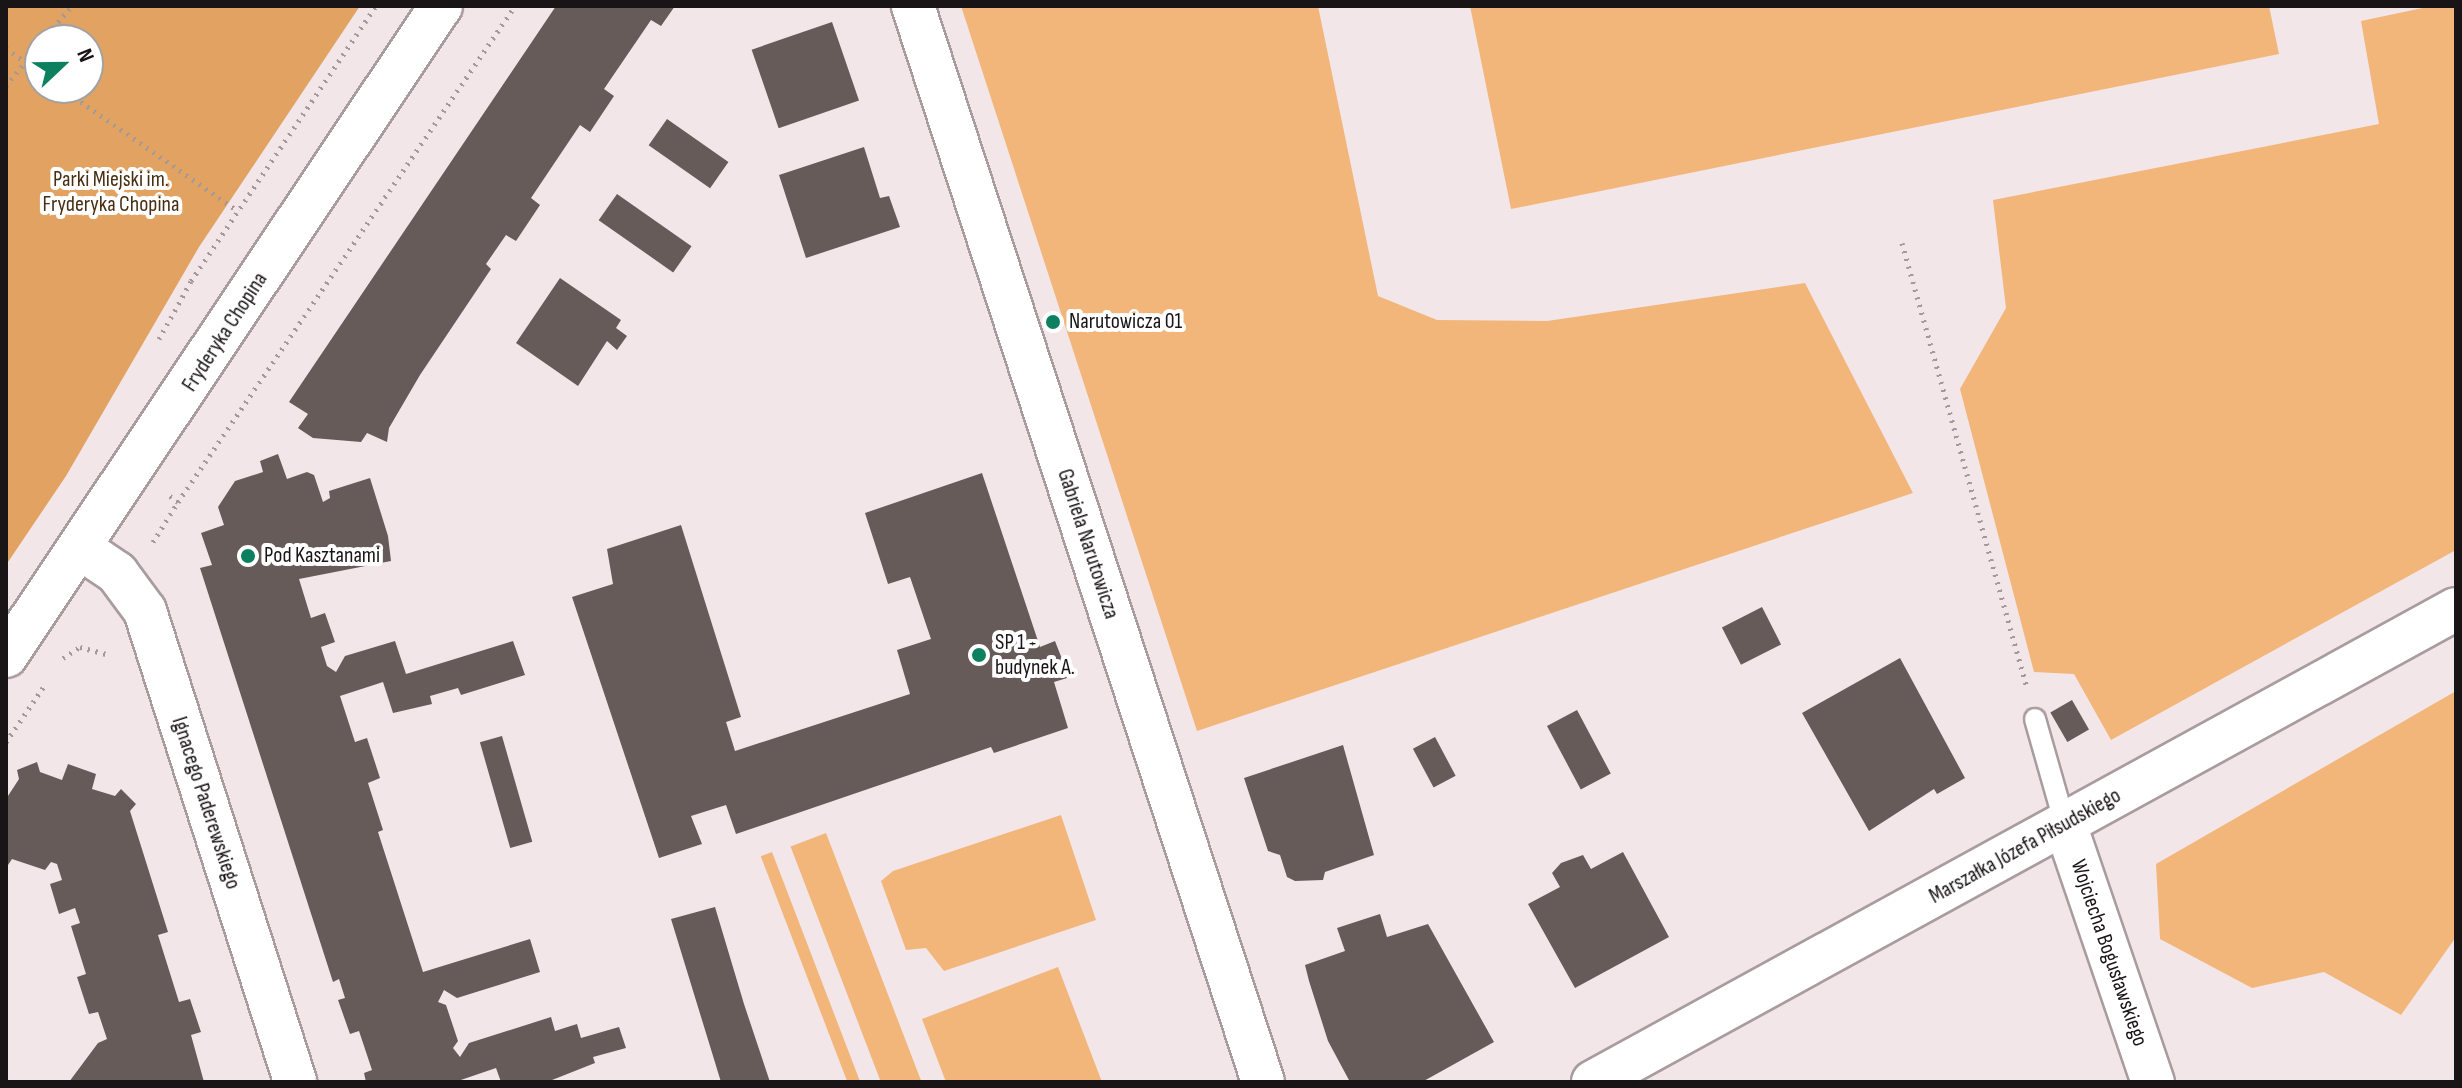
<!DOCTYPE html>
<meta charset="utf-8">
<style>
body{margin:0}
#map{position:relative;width:2462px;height:1088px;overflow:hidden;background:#f3e6e9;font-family:"Sofia Sans Condensed",sans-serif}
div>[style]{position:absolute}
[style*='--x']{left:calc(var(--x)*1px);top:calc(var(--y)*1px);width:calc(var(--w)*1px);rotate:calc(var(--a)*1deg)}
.green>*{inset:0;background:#f2b67b;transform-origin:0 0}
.forest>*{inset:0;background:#e2a261}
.building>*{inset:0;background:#665b59;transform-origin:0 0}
.path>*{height:5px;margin-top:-2.5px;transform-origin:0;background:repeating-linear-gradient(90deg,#a2999b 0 2px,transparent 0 8px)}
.roads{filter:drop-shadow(2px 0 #a89c9f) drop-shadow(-2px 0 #a89c9f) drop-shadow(0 2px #a89c9f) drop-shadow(0 -2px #a89c9f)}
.service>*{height:20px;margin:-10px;padding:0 10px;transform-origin:10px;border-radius:10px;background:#fff}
.minor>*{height:42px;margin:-21px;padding:0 21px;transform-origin:21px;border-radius:21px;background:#fff}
.dots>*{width:22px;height:22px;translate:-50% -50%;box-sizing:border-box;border:4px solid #fff;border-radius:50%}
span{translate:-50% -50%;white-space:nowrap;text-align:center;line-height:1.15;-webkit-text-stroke:8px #fff;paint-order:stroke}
.park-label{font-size:22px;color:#482e12}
.poi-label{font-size:22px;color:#191516}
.left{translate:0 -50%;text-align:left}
.street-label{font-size:22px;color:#191516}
.frame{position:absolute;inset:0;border:8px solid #191516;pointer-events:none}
.north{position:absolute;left:24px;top:24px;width:80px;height:80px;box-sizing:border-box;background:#fff;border:2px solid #a3a1a2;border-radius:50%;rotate:68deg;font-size:22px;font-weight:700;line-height:32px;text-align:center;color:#191516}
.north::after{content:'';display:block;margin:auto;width:28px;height:36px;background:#0d815f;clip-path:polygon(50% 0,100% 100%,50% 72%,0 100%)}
</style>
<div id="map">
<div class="green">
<div style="clip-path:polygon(961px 6px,1318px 6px,1378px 296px,1437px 320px,1547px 321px,1805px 283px,1913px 493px,1197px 731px)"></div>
<div style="clip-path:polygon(1470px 6px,2269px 6px,2279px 54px,1511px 209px)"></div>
<div style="clip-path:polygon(2432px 6px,2456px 6px,2456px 550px,2111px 740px,2074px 674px,2034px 672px,1960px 389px,2006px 308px,1993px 200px,2379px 124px,2361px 21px)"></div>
<div style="clip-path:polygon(2456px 691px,2456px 937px,2401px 1015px,2324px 972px,2252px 988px,2160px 939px,2156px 864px)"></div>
<div style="clip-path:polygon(1061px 815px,1096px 920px,944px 971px,926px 948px,906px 950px,881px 881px,893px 871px)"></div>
<div style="left:826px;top:833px;width:267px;height:38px;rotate:69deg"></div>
<div style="left:772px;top:852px;width:246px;height:12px;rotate:69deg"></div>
<div style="clip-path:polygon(1058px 967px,1102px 1082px,946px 1082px,922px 1019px)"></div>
</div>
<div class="forest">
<div style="clip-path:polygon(evenodd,6px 6px,360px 6px,199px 247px,66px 476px,6px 565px,6px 6px,40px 40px,88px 40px,88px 88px,40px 88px,40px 40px)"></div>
</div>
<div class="building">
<div style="clip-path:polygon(556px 6px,675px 6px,661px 26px,651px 20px,604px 89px,614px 96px,590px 132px,580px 125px,531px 198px,540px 205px,516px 241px,506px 235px,486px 264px,491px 269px,420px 375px,389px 428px,387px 442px,367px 433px,361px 442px,313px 438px,298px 428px,308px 414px,289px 402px)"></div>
<div style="left:832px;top:22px;width:83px;height:85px;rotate:71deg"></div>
<div style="left:667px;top:119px;width:75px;height:32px;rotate:35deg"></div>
<div style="clip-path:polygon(864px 147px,880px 198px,889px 196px,900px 227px,806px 258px,779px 175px)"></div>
<div style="left:617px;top:194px;width:91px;height:32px;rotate:35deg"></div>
<div style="clip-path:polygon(560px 278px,621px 320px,616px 328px,627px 336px,617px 350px,607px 341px,578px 386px,516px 343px)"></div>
<div style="clip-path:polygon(278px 454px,287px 479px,307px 472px,314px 475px,323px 502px,330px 498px,329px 491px,370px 478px,388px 536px,391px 561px,299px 579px,311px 618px,325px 613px,335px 642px,321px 647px,327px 666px,336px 672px,345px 656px,395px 641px,406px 674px,513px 641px,525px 675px,461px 695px,458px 688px,430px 696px,432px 704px,393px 713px,383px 682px,340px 696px,355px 742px,367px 738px,380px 778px,368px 783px,383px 830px,378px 832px,423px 972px,530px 939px,540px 972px,457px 998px,444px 990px,438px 1002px,446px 1005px,458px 1041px,453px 1048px,460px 1057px,469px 1043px,551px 1017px,555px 1031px,577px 1024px,581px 1038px,619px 1027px,626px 1048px,593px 1057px,595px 1063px,547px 1082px,501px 1082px,496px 1068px,455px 1082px,366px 1082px,364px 1073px,372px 1070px,359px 1031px,350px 1034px,338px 1000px,345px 998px,339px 979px,333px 982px,200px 568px,212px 565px,201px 533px,224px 525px,218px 507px,235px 481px,263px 472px,260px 461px)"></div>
<div style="clip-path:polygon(982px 473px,1040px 647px,1055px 641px,1062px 659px,1067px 678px,1054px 682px,1068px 728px,994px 753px,991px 747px,736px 834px,726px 805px,691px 816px,702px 844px,659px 858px,572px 597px,613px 584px,607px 549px,681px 525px,741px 717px,726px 722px,735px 751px,910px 694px,897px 650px,931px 639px,910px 577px,888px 584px,865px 513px)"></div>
<div style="left:1762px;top:607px;width:42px;height:45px;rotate:63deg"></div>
<div style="clip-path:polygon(1900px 658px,1965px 778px,1937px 794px,1934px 789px,1869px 831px,1802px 713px)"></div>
<div style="left:2072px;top:700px;width:34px;height:25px;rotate:60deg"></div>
<div style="left:1577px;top:710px;width:72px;height:34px;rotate:62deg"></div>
<div style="left:502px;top:736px;width:110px;height:23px;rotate:74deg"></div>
<div style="left:1435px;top:737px;width:44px;height:25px;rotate:62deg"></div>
<div style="clip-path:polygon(1343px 745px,1374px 855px,1325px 872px,1323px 880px,1295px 881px,1287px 877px,1280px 855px,1268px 851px,1244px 778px)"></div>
<div style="clip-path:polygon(37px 762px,40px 772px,62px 780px,68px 764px,96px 774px,92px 789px,115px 796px,121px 789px,136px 804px,130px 811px,168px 932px,158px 935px,179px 1002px,190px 999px,201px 1032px,191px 1035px,204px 1082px,69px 1082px,98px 1043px,107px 1039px,98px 1012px,89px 1014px,77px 977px,86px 974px,71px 926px,80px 923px,75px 908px,59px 914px,50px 884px,62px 880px,57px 864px,51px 862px,45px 870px,12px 859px,6px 868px,6px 799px,19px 779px,17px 770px)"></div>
<div style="clip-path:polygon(1623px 852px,1669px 937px,1575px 988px,1528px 904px,1560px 887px,1552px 873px,1561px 863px,1583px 855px,1591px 869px)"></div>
<div style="clip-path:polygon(715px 907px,744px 1004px,770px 1082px,721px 1082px,671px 919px)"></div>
<div style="clip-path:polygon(1380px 914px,1387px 937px,1428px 924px,1494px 1042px,1422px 1082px,1350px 1082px,1328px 1041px,1309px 981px,1305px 965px,1345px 951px,1337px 928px)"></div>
</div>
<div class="path">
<div style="--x:42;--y:40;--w:45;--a:-48.6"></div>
<div style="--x:6;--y:48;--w:42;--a:36.3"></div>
<div style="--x:6;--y:86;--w:55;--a:-51.7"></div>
<div style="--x:61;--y:88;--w:216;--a:34.8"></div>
<div style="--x:1902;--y:243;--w:463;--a:74.3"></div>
<div style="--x:159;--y:339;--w:66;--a:-61.1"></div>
<div style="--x:191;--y:281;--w:331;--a:-56.1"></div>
<div style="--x:178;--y:502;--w:600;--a:-55.81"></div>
<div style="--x:153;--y:542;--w:47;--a:-58"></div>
<div style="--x:178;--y:502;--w:14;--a:-144"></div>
<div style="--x:63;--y:658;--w:20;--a:-33"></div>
<div style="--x:80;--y:647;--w:31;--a:15"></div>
<div style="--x:6;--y:742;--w:68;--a:-55.8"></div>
</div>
<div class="roads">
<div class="service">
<div style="--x:2035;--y:719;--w:109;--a:74.1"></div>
</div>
<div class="minor">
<div style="--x:913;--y:6;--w:1131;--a:71.98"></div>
<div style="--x:80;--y:548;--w:45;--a:34"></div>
<div style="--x:117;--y:573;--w:47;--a:53.6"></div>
<div style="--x:145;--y:611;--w:494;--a:72.3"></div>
<div style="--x:6;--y:656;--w:782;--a:-56.21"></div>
<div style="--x:2065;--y:824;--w:273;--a:71.2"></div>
<div style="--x:1593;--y:1082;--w:984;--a:-28.73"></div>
</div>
</div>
<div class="dots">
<div style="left:1053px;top:322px;background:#0d815f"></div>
<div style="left:248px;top:556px;background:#0d815f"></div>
<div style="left:979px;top:655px;background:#0d815f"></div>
</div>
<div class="park-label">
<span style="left:111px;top:192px">Parki Miejski im.<br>Fryderyka Chopina</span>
</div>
<div class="poi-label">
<span class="left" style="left:1069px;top:322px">Narutowicza 01</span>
<span class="left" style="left:264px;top:556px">Pod Kasztanami</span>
<span class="left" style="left:995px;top:655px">SP 1 -<br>budynek A.</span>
</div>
<div class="street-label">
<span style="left:225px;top:332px;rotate:-57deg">Fryderyka Chopina</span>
<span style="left:1088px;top:544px;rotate:72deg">Gabriela Narutowicza</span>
<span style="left:206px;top:803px;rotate:72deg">Ignacego Paderewskiego</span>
<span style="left:2025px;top:846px;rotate:-29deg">Marszałka Józefa Piłsudskiego</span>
<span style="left:2109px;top:953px;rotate:71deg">Wojciecha Bogusławskiego</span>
</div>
<div class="frame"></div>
<div class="north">N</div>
</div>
